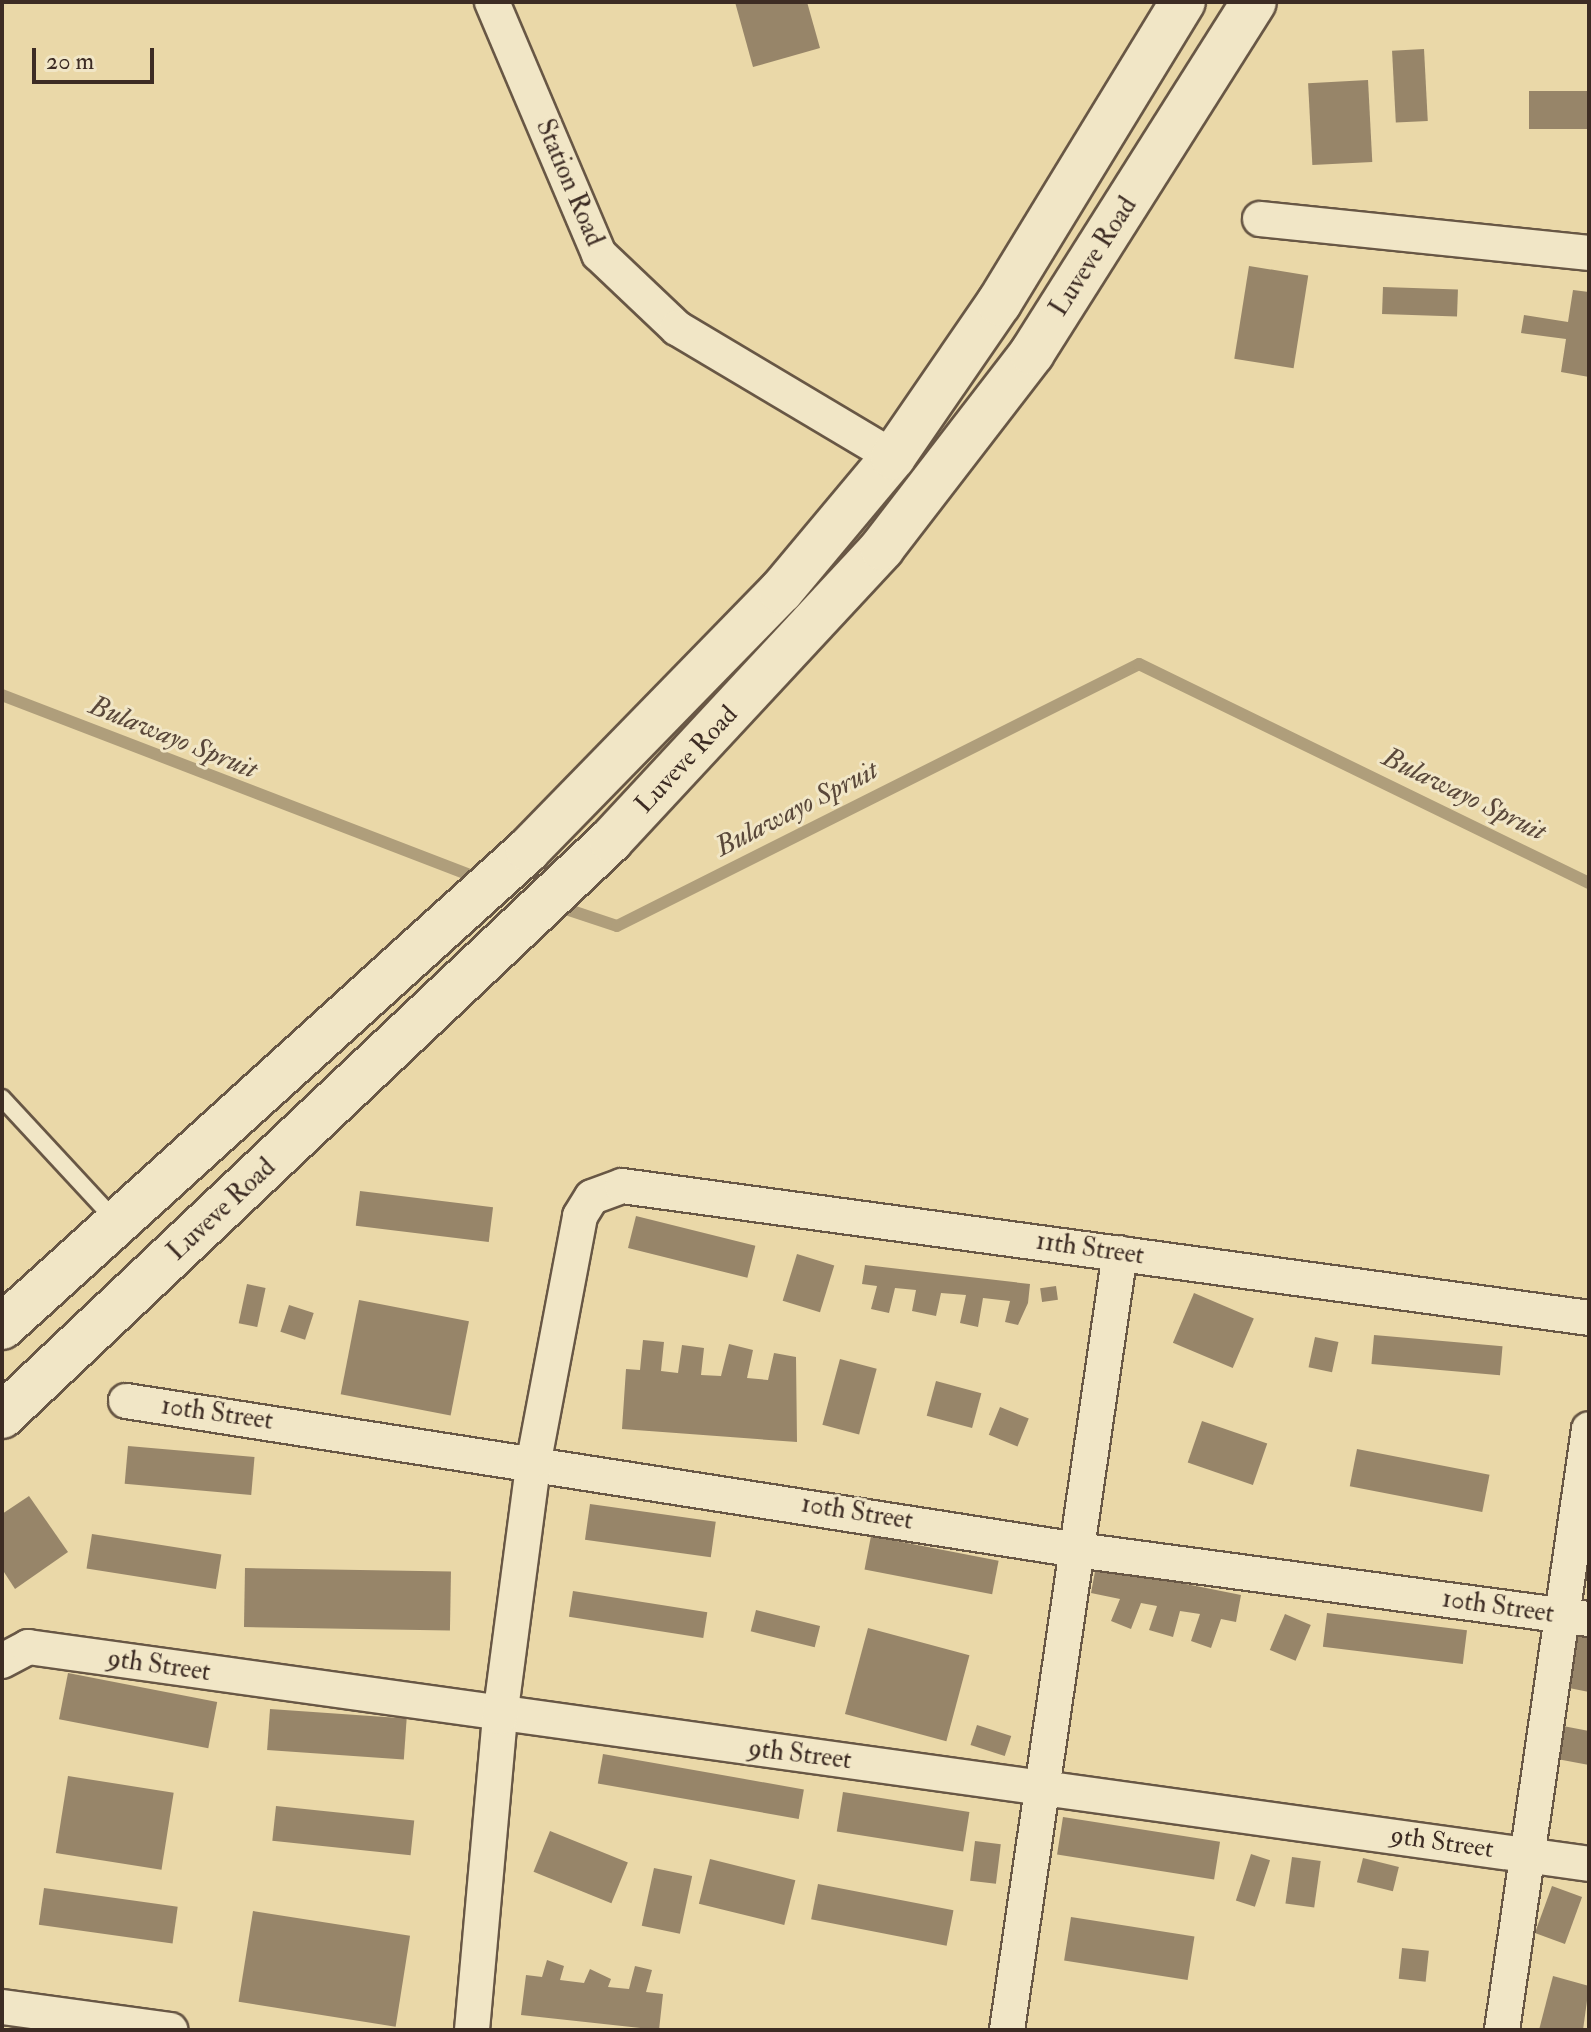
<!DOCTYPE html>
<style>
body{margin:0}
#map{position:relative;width:1591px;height:2032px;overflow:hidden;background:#ead8a8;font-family:"IM FELL Double Pica",serif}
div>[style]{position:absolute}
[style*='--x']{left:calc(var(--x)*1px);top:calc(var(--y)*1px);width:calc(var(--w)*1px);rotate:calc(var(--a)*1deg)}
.stream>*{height:12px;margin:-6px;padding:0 6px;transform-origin:6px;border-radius:6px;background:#af9e7b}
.building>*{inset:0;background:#978569;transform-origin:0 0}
.roads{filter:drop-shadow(2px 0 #685745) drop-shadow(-2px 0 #685745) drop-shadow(0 2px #685745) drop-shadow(0 -2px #685745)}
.lane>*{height:16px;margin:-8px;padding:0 8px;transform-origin:8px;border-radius:8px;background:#f1e6c6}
.street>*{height:34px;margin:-17px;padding:0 17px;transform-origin:17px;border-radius:17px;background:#f1e6c6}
.secondary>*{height:44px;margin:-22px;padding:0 22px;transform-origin:22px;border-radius:22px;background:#f1e6c6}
span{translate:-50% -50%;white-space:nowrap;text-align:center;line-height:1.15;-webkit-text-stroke:6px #f1e6c6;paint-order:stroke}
.street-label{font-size:26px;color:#3d2c24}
.water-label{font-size:28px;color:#5a483a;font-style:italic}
.frame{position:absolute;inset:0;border:4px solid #3d2c24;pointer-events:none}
.scale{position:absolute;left:32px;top:48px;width:122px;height:36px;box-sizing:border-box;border:4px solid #3d2c24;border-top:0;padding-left:10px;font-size:24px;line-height:28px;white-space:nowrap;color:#3d2c24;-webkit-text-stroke:6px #f1e6c6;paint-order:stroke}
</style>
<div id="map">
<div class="stream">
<div style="--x:2;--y:695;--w:512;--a:21.05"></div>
<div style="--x:554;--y:905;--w:66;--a:18.4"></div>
<div style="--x:617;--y:926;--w:584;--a:-26.65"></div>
<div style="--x:1139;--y:664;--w:500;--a:25.95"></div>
</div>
<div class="building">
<div style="clip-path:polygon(735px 2px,807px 2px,820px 48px,753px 67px)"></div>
<div style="left:1424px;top:49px;width:72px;height:32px;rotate:87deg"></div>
<div style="left:1368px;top:80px;width:82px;height:60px;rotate:87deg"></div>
<div style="left:1589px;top:91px;width:38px;height:60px;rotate:90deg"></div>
<div style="left:1249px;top:266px;width:60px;height:94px;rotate:9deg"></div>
<div style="left:1383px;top:287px;width:75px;height:27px;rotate:2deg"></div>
<div style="clip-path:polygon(1573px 290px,1589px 292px,1589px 377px,1561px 372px,1566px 339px,1521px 333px,1524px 315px,1568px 322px)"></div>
<div style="left:360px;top:1191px;width:134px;height:35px;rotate:7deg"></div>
<div style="left:636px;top:1216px;width:123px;height:33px;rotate:14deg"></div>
<div style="left:797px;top:1254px;width:39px;height:49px;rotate:17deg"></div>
<div style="clip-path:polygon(865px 1265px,1030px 1284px,1028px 1303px,1018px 1325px,1005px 1322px,1010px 1301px,983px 1298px,978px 1327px,960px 1323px,966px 1295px,941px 1293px,936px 1316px,912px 1311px,916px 1290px,895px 1288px,889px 1313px,871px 1309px,877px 1286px,862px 1284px)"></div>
<div style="left:247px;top:1284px;width:19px;height:40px;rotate:12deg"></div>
<div style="left:1056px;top:1286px;width:14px;height:16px;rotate:82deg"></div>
<div style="left:1194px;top:1293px;width:65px;height:54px;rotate:23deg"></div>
<div style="left:359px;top:1300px;width:112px;height:96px;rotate:11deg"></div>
<div style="left:289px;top:1305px;width:26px;height:28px;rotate:18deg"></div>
<div style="left:1374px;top:1335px;width:129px;height:29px;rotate:5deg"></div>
<div style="left:1315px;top:1337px;width:24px;height:31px;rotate:12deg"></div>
<div style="clip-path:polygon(643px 1340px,664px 1342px,661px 1371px,678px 1373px,682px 1345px,704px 1348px,701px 1375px,721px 1376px,729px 1344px,753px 1350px,747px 1378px,768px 1380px,774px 1353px,796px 1357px,797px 1442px,622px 1429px,626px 1369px,640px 1370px)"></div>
<div style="left:840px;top:1359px;width:38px;height:68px;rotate:15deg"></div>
<div style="left:936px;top:1381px;width:47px;height:36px;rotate:15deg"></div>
<div style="left:1000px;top:1407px;width:31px;height:30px;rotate:22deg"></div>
<div style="left:1202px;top:1421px;width:69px;height:44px;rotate:19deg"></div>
<div style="left:128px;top:1446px;width:127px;height:38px;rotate:5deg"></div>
<div style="left:1357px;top:1449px;width:135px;height:38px;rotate:11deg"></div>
<div style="clip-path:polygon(29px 1496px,68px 1552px,15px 1589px,2px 1569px,2px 1514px)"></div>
<div style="left:590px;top:1504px;width:127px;height:36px;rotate:8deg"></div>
<div style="left:92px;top:1534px;width:131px;height:35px;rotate:9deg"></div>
<div style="left:871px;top:1536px;width:130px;height:34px;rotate:11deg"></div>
<div style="clip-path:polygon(1096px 1566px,1241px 1595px,1236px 1622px,1221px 1619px,1211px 1648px,1191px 1641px,1200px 1614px,1180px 1611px,1173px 1637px,1149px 1630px,1157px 1606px,1141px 1603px,1131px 1629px,1111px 1621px,1120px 1599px,1091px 1593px)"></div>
<div style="left:245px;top:1568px;width:206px;height:59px;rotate:1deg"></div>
<div style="left:573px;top:1591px;width:136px;height:26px;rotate:9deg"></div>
<div style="left:756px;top:1610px;width:66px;height:22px;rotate:14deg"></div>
<div style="left:1327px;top:1613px;width:141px;height:34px;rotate:7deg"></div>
<div style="left:1285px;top:1614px;width:28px;height:39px;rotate:23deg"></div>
<div style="left:868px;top:1628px;width:105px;height:89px;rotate:15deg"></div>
<div style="clip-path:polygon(1574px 1635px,1589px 1638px,1589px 1692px,1564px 1687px)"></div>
<div style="left:68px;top:1673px;width:152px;height:47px;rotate:11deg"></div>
<div style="left:270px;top:1709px;width:137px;height:41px;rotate:4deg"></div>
<div style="left:977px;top:1725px;width:36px;height:21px;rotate:18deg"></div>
<div style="clip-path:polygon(1563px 1726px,1589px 1731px,1589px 1765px,1557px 1759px)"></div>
<div style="left:603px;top:1754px;width:204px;height:30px;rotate:10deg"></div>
<div style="left:68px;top:1776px;width:107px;height:78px;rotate:9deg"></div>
<div style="left:843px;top:1792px;width:128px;height:40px;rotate:9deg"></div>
<div style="left:276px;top:1806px;width:139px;height:35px;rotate:6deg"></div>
<div style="left:1063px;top:1817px;width:159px;height:38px;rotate:9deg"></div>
<div style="left:550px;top:1831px;width:84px;height:44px;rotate:22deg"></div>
<div style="left:975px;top:1841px;width:26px;height:40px;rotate:7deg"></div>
<div style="left:1251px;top:1854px;width:20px;height:49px;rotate:18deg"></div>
<div style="left:1292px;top:1857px;width:29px;height:47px;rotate:8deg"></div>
<div style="left:1363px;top:1858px;width:37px;height:25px;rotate:14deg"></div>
<div style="left:710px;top:1859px;width:88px;height:46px;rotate:14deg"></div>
<div style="left:654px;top:1868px;width:39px;height:59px;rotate:12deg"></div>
<div style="left:818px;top:1884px;width:138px;height:36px;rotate:11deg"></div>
<div style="left:1552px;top:1886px;width:32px;height:50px;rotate:20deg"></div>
<div style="left:44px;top:1888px;width:135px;height:37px;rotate:8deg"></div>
<div style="left:253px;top:1911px;width:159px;height:92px;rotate:9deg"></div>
<div style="left:1071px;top:1917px;width:125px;height:44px;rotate:9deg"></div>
<div style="left:1402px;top:1948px;width:27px;height:31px;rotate:6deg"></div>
<div style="clip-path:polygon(547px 1960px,564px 1966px,560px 1980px,584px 1983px,590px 1969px,611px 1979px,608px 1987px,629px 1989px,635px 1966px,652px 1970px,646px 1992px,663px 1994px,659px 2030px,521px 2015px,526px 1975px,542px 1977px)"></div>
<div style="clip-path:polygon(1553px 1976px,1589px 1986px,1583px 2030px,1539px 2030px)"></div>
</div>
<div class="roads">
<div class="lane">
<div style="--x:2;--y:1098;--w:166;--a:47.2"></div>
</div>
<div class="street">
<div style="--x:492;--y:2;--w:274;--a:67"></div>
<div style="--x:599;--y:254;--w:108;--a:43.5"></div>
<div style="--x:677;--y:328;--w:252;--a:30.8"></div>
<div style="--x:1260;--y:219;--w:331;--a:5.9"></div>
<div style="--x:126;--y:1401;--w:963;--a:8.9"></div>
<div style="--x:1077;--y:1550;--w:517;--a:7.68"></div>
<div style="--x:2;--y:1661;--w:30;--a:-28"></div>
<div style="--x:28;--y:1647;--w:1576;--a:7.91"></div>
<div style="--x:2;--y:2007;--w:170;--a:7.8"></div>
<div style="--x:472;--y:2030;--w:314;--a:-84.9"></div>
<div style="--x:500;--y:1717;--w:259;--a:-82.5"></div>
<div style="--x:534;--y:1460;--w:248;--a:-79.3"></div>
<div style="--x:580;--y:1216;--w:22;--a:-58"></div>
<div style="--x:592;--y:1197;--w:32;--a:-20"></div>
<div style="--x:622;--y:1186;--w:976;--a:7.77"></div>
<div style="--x:1007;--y:2030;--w:785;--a:-81.73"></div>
<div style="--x:1502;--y:2030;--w:607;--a:-81.76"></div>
</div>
<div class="secondary">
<div style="--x:2;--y:1327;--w:710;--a:-42.2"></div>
<div style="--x:528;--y:850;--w:362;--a:-45.7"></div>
<div style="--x:781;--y:591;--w:175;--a:-50.1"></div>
<div style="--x:893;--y:457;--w:187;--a:-55.5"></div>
<div style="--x:999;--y:303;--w:353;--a:-58.6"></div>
<div style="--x:2;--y:1416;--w:838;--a:-43.4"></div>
<div style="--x:611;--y:840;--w:398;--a:-47.1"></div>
<div style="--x:882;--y:548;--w:246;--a:-52.4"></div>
<div style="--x:1032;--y:353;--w:415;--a:-57.7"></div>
</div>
</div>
<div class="street-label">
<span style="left:569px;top:183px;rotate:67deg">Station Road</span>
<span style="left:1094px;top:257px;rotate:-57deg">Luveve Road</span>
<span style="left:687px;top:760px;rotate:-47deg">Luveve Road</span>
<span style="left:222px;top:1210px;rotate:-43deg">Luveve Road</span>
<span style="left:1090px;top:1249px;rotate:8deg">11th Street</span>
<span style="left:217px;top:1414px;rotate:8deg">10th Street</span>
<span style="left:857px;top:1513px;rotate:9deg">10th Street</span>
<span style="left:1498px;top:1607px;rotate:8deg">10th Street</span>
<span style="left:159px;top:1666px;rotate:8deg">9th Street</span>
<span style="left:800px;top:1755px;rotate:7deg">9th Street</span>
<span style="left:1442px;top:1843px;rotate:8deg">9th Street</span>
</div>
<div class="water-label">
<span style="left:173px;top:738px;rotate:22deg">Bulawayo Spruit</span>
<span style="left:1464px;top:795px;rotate:26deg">Bulawayo Spruit</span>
<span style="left:797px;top:809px;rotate:-27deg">Bulawayo Spruit</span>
</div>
<div class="frame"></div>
<div class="scale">20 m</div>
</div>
